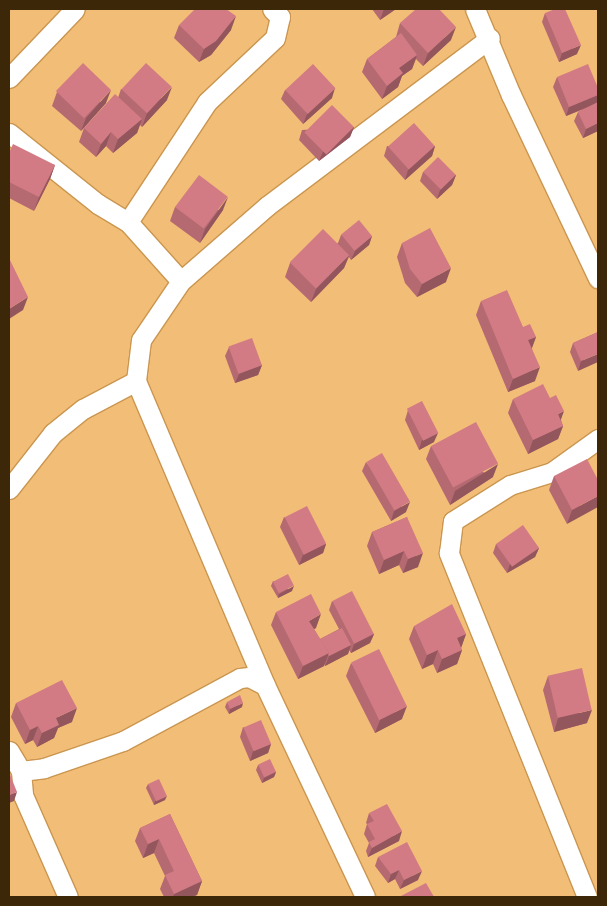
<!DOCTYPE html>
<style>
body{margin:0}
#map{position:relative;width:607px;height:906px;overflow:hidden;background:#f2bd76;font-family:"Titillium Web",sans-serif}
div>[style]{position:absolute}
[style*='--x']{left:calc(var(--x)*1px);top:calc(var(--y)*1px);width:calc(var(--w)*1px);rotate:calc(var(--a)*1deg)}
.roads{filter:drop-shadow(1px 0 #ca9650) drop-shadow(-1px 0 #ca9650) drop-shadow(0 1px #ca9650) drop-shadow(0 -1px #ca9650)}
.minor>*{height:19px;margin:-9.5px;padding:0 9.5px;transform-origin:9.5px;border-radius:9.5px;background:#fff}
.wall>*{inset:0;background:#b56a72}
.shaded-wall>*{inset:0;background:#93565d}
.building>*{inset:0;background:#d27b85;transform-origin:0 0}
span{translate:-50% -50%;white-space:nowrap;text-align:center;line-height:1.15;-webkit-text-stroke:4px #ffe4c2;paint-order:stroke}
.frame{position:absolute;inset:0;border:10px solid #3c2708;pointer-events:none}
</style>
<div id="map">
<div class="roads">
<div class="minor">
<div style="--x:475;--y:9;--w:93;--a:67.3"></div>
<div style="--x:511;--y:95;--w:203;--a:64.6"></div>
<div style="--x:9;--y:78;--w:95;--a:-46.3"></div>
<div style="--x:9;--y:133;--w:114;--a:38.6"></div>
<div style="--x:98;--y:204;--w:35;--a:31"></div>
<div style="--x:128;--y:222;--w:79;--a:48.1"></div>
<div style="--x:181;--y:281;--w:71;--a:124.1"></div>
<div style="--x:141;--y:340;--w:41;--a:97"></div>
<div style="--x:136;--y:381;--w:330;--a:67"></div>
<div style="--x:265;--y:685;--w:234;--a:64.7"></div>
<div style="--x:128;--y:222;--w:144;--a:-56.6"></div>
<div style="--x:207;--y:102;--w:93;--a:-43.3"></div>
<div style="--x:275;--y:38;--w:22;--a:-77"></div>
<div style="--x:280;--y:17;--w:11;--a:-135"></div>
<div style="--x:181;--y:281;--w:114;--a:-41.1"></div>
<div style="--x:267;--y:206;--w:279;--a:-37"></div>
<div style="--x:9;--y:489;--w:71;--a:-51.8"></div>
<div style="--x:53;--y:433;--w:38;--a:-39"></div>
<div style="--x:83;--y:409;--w:60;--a:-27.8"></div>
<div style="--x:9;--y:751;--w:23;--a:59"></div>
<div style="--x:21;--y:771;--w:23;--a:-7"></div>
<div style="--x:44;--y:768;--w:83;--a:-18.9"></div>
<div style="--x:123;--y:741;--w:133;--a:-28.3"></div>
<div style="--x:240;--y:678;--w:9;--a:-6"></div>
<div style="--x:249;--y:677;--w:18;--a:27"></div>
<div style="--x:21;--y:771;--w:24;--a:85"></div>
<div style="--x:23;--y:795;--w:111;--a:66.2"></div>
<div style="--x:587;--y:897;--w:371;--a:-111.9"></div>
<div style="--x:449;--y:553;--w:32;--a:-83"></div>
<div style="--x:453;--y:521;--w:67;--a:-32.3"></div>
<div style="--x:510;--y:485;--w:44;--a:-17.2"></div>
<div style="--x:552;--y:472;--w:57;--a:-35.7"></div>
</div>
</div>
<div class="wall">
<div style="clip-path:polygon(372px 9px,396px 9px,380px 20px)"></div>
<div style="clip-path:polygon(545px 13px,577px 54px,559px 62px,542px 22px)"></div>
<div style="clip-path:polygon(400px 23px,451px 40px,423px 66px,416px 59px,412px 69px,402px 76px,398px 87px,382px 99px,362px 72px,367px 59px,396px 37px)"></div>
<div style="clip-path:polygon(179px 25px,231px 30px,211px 55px,199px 62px,174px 38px)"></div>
<div style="clip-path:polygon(557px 77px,598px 88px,598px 131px,583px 138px,574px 121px,578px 112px,584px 109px,566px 116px,553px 87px)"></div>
<div style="clip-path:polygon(121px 89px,167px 100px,142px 127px,140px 125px,137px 133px,113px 153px,106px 146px,96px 157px,79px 142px,84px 128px,118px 98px)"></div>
<div style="clip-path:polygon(285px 90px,332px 98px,303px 124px,281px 99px)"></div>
<div style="clip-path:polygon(57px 92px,106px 103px,81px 131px,52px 106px)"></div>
<div style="clip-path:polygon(354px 127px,350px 137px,319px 161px,299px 140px,302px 130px)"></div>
<div style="clip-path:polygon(387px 146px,435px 146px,432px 156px,405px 180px,384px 156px)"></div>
<div style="clip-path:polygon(9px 153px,55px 165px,50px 179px,34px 211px,9px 198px)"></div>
<div style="clip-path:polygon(423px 172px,456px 175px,452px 185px,437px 199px,420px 181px)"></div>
<div style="clip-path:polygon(175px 207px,223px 210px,200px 243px,170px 221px)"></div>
<div style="clip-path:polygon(341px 235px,372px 236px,369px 245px,351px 260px,349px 257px,344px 268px,311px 302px,285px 277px,290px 263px,338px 243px)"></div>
<div style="clip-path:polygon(402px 243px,446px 282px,417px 297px,405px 283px,397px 257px)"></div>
<div style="clip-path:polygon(481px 301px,523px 327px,536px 337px,532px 348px,535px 381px,508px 392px,476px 315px)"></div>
<div style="clip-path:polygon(598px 332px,578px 371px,570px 352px,573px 343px)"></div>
<div style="clip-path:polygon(229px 347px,262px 365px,258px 375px,235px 383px,225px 356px)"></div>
<div style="clip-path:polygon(513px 399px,561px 420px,563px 426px,558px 439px,528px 454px,508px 413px)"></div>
<div style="clip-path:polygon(408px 410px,434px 442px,419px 450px,405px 420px)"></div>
<div style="clip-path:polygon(431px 446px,493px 477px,450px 505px,426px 459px)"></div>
<div style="clip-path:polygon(366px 462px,406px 512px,391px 521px,362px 471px)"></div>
<div style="clip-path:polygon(554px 476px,598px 480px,567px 524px,549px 490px)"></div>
<div style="clip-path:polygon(284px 517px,326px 544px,323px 553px,299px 565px,280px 527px)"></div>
<div style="clip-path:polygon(407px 517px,418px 567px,403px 573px,399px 565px,379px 574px,367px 546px,372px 532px)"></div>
<div style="clip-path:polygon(496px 544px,539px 548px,535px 557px,507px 573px,493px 553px)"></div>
<div style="clip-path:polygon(273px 581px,292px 591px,278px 598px,271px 586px)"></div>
<div style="clip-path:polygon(332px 601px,374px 634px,370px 643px,351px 653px,349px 650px,348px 654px,325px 666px,324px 664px,324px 666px,298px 679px,271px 625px,276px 612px,316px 628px,314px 629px,320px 639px,339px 629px,329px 610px)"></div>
<div style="clip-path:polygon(414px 626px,466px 634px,461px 648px,462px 650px,457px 664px,437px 673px,433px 664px,422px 669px,409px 639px)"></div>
<div style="clip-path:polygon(351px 663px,402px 719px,375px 733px,346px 676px)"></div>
<div style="clip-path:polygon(548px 676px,587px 723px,554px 732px,543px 690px)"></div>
<div style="clip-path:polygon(227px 702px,242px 707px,229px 714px,225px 707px)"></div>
<div style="clip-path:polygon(16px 703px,72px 722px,58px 728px,54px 738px,37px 747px,33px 740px,25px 744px,11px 717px)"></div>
<div style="clip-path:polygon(243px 727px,271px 744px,268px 753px,250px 761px,240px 737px)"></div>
<div style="clip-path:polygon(258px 765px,276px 772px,274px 777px,262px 783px,256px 770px)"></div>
<div style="clip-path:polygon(148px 784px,165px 800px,154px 805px,146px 788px)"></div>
<div style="clip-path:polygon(369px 813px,399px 841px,368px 857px,366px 851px,369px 843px,364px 834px,367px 824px,366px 823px)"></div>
<div style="clip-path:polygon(170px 814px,202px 881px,197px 895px,191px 897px,164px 897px,160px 889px,165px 876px,154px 853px,143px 858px,135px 841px,140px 828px)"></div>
<div style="clip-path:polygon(378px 857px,418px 880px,400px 889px,395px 879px,388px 883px,375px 866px)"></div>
</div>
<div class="shaded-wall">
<div style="clip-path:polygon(384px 9px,396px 9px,380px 20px)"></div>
<div style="clip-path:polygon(236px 16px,231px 30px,211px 55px,199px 62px,204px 49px)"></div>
<div style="clip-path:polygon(456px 27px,451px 40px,423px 66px,428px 53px)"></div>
<div style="clip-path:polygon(581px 45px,577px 54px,559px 62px,562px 53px)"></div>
<div style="clip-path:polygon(417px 55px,412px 69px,402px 76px,398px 87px,382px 99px,387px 86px,399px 68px)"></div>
<div style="clip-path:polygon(172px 87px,167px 100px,142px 127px,147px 113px)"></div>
<div style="clip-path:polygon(335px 88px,332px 98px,303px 124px,307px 114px)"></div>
<div style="clip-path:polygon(111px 90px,106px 103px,81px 131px,86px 118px)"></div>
<div style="clip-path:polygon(598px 95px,598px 101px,597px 103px,566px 116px,569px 107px)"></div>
<div style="clip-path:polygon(142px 119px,137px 133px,113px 153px,118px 139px)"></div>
<div style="clip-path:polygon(598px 123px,598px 131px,583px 138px,586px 129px)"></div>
<div style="clip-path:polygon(354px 127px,350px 137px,319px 161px,323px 152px)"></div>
<div style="clip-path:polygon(111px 132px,106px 146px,96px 157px,101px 144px)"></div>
<div style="clip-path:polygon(435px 146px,432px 156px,405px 180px,408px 170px)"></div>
<div style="clip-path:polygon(55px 165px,50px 179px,34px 211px,39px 197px)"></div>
<div style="clip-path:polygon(456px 175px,452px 185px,437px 199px,440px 190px)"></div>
<div style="clip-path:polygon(228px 197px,223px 210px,200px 243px,205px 229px)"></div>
<div style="clip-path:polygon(372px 236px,369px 245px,351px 260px,355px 251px)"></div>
<div style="clip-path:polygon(349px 255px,344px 268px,311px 302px,316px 289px)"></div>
<div style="clip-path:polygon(451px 268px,446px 282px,417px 297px,422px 284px)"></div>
<div style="clip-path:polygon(28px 297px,23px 310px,9px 319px,9px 309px)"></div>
<div style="clip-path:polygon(536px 337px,531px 350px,528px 340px)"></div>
<div style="clip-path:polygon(598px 354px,598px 362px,578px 371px,581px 361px)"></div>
<div style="clip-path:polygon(262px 365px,258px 375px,235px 383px,239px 374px)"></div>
<div style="clip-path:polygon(540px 367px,535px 381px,508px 392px,513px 379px)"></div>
<div style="clip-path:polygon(564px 411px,559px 425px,558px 414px)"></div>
<div style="clip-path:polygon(563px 426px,558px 439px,528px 454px,533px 440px)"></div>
<div style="clip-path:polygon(438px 433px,434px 442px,419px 450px,422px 440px)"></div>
<div style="clip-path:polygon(498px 464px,493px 477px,450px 505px,455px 491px)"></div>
<div style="clip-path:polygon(598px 496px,598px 507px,567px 524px,572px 510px)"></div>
<div style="clip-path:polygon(410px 502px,406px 512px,391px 521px,394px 511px)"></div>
<div style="clip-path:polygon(326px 544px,323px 553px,299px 565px,303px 555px)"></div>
<div style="clip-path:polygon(539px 548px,535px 557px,507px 573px,510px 564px)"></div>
<div style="clip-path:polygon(404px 551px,399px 565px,379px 574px,384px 560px)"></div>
<div style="clip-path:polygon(423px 553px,418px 567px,403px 573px,408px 559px)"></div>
<div style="clip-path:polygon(294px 586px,292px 591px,278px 598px,279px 594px)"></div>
<div style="clip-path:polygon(321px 614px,316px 628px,304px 634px,309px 621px)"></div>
<div style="clip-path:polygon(374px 634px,370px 643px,351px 653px,354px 644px)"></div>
<div style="clip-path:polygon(466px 634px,461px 648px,457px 638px)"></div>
<div style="clip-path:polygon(351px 645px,348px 654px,325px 666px,329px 656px)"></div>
<div style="clip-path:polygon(438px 650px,433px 664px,422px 669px,427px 655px)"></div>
<div style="clip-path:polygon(462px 650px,457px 664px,437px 673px,442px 659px)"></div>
<div style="clip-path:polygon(329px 653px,324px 666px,298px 679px,303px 666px)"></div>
<div style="clip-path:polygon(243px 703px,242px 707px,229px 714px,230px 709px)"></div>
<div style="clip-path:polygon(407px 706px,402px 719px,375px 733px,380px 720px)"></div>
<div style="clip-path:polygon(77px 708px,72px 722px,58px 728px,54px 738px,37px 747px,42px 733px,56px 718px)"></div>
<div style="clip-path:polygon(592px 710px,587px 723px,554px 732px,558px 718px)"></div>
<div style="clip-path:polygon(38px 726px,33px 740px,25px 744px,30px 730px)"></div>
<div style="clip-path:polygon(271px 744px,268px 753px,250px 761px,253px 751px)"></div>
<div style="clip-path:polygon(276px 772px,274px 777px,262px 783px,264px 778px)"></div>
<div style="clip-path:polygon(17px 792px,14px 801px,9px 803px,9px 795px)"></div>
<div style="clip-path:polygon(167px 796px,165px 800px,154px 805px,155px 801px)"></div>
<div style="clip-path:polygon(402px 831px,399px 841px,368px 857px,372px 848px)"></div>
<div style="clip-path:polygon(159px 839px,154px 853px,143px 858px,148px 844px)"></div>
<div style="clip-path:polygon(399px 870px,395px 879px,388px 883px,391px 874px)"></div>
<div style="clip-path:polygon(422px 871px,418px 880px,400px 889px,404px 880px)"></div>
<div style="clip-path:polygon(202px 881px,197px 895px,191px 897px,173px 897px,174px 894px)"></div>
</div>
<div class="building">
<div style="clip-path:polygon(195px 9px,226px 9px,236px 16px,216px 41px,204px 49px,179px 25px)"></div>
<div style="clip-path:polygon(416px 9px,439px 9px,456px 27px,428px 53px,400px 23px)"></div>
<div style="clip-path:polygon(555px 9px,565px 9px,581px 45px,562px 53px,545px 13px)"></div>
<div style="clip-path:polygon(401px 33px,417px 55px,399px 68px,403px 73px,387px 86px,367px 59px)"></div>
<div style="left:83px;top:63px;width:39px;height:39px;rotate:44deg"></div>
<div style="left:146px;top:63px;width:35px;height:36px;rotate:43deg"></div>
<div style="left:313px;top:64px;width:33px;height:38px;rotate:47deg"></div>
<div style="clip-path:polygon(588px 64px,598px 88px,598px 95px,569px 107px,557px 77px)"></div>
<div style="clip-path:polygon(115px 94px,142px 119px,118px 139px,111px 132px,101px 144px,84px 128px)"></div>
<div style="clip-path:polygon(598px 102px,598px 123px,586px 129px,578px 112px)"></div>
<div style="left:332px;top:105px;width:31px;height:39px;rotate:45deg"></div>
<div style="left:414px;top:123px;width:31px;height:35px;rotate:48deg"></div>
<div style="clip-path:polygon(13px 144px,55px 165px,39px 197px,9px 182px,9px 153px)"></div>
<div style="left:438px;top:157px;width:25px;height:21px;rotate:45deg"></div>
<div style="left:199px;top:175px;width:36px;height:40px;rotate:37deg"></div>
<div style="left:359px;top:220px;width:21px;height:23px;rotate:51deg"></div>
<div style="clip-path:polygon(430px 228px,451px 268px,422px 284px,410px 269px,402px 243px)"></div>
<div style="left:323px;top:229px;width:37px;height:47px;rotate:45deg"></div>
<div style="clip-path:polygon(9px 258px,28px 297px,9px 309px)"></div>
<div style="clip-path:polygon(507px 290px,523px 327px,530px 324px,536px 337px,528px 340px,540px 367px,513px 379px,481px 301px)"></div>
<div style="clip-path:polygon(598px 332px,598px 354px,581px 361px,573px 343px)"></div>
<div style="left:252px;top:338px;width:29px;height:25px;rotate:70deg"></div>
<div style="clip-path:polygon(543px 384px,550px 398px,556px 395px,564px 411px,558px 414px,563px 426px,533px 440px,513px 399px)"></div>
<div style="left:422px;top:401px;width:36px;height:17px;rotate:63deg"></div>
<div style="left:476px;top:422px;width:47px;height:51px;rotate:62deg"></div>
<div style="left:382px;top:453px;width:56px;height:18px;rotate:60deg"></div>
<div style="clip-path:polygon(587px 459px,598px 480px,598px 496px,572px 510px,554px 476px)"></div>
<div style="left:307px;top:506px;width:42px;height:25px;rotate:63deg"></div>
<div style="clip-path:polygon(407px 517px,423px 553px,408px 559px,404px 551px,384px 560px,372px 532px)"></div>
<div style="left:523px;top:525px;width:28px;height:33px;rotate:55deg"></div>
<div style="left:288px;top:574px;width:13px;height:17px;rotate:63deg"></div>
<div style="left:352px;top:591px;width:48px;height:22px;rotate:63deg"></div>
<div style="clip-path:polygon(311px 594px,321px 614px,309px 621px,329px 653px,303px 666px,276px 612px)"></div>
<div style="clip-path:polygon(452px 604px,466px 634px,457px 638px,462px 650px,442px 659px,438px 650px,427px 655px,414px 626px)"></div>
<div style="clip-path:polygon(342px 628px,351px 645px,329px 656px,328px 654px,329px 653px,320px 639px)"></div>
<div style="left:379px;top:649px;width:64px;height:31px;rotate:64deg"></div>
<div style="left:582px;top:668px;width:43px;height:35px;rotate:77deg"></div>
<div style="clip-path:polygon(62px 680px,77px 708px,56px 718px,59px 725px,42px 733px,38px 726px,30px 730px,16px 703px)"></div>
<div style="clip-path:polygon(240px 695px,243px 703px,230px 709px,227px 702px)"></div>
<div style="left:261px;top:720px;width:26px;height:19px;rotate:67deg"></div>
<div style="left:270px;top:759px;width:14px;height:13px;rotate:65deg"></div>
<div style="clip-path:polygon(9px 772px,17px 792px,9px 795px)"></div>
<div style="left:159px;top:779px;width:19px;height:12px;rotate:65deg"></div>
<div style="clip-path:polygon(387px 804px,402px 831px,372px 848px,369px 842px,375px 839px,367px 824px,374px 821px,369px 813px)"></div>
<div style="clip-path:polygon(170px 814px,202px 881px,174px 894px,165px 875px,174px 871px,159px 839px,148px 844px,140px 828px)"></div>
<div style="clip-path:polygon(407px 842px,422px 871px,404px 880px,399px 870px,391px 874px,378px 857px)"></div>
<div style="clip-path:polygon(426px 883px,434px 897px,399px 897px)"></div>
</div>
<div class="frame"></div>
</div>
